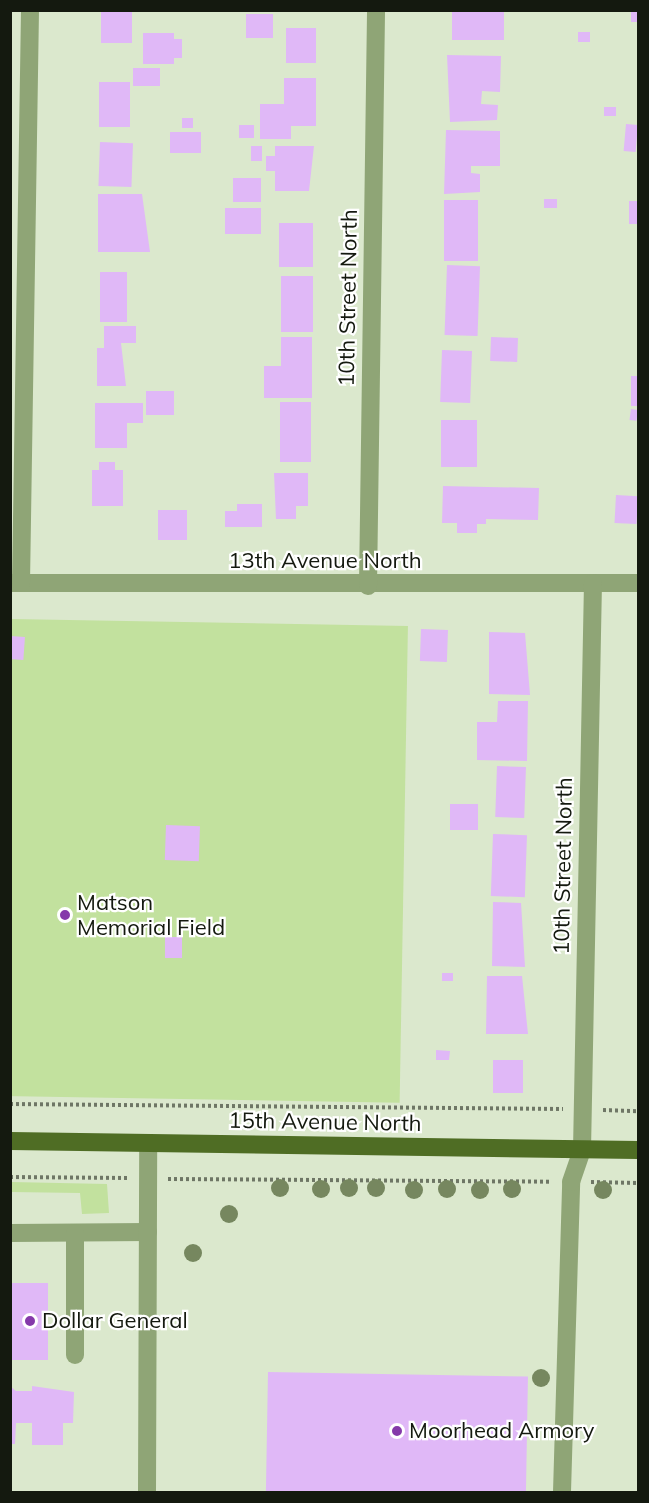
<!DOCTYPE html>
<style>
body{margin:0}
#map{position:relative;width:649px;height:1503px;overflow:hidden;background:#dbe8cd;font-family:Mulish,sans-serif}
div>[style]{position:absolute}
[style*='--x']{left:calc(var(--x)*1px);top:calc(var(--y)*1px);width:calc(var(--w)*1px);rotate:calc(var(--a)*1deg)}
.green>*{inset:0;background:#c2e19e;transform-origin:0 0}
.building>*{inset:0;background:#e0b8f7;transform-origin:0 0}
.path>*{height:4px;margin-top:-2px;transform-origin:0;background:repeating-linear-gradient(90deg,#6e7665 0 3px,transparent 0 6px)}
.minor>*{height:18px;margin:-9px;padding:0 9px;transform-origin:9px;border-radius:9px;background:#8fa576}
.major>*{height:18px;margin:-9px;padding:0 9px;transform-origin:9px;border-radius:9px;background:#4f6d24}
.trees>*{width:18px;height:18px;margin:-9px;border-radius:50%;background:#76875f}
.dots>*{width:16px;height:16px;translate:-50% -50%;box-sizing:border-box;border:3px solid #fff;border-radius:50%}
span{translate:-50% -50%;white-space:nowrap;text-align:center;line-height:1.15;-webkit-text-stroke:4.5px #fff;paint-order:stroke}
.street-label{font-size:22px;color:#14190f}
.poi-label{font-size:22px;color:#14190f}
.left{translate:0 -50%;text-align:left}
.frame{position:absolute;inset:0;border:12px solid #14190f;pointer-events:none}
</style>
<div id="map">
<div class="green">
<div style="left:11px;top:619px;width:397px;height:477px;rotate:1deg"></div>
<div style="clip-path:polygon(11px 1182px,107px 1184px,109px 1213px,82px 1214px,80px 1193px,11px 1192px)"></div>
</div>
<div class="building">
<div style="left:101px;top:10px;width:31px;height:33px"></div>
<div style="left:452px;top:10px;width:52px;height:30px"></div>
<div style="left:631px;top:10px;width:7px;height:12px"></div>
<div style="left:246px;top:14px;width:27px;height:24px"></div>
<div style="left:286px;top:28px;width:30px;height:35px"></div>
<div style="left:578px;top:32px;width:12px;height:10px"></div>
<div style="clip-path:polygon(143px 33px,174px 33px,174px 39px,182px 39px,182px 58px,174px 58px,174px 64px,143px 64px)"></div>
<div style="clip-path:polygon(447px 55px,501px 56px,500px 92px,482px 91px,481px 104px,498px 105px,497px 120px,450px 122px)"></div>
<div style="left:133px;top:68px;width:27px;height:18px"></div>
<div style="clip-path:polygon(284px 78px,316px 78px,316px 126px,291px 126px,291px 139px,260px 139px,260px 104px,284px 104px)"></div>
<div style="left:99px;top:82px;width:31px;height:45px"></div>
<div style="left:604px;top:107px;width:12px;height:9px"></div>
<div style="left:182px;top:118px;width:11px;height:10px"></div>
<div style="left:626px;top:124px;width:12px;height:27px;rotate:5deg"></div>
<div style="left:239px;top:125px;width:15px;height:13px"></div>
<div style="clip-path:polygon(446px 130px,500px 131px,500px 166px,471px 166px,471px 173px,480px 174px,480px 192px,444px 194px)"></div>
<div style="left:170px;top:132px;width:31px;height:21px"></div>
<div style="left:100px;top:142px;width:33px;height:44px;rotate:2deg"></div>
<div style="left:251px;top:146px;width:11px;height:15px"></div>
<div style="clip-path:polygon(275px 146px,314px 146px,309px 191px,275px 191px,275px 171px,266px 171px,266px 156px,275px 156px)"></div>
<div style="left:233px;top:178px;width:28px;height:24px"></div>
<div style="clip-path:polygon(98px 194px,142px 194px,150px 252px,98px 252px)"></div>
<div style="left:544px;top:199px;width:13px;height:9px"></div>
<div style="left:444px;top:200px;width:34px;height:61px"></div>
<div style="left:629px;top:201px;width:9px;height:23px"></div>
<div style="left:225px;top:208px;width:36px;height:26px"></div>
<div style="left:279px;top:223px;width:34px;height:44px"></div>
<div style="left:447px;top:265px;width:33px;height:70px;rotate:2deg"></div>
<div style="left:100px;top:272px;width:27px;height:50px"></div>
<div style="left:281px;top:276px;width:32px;height:56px"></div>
<div style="clip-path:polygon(104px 326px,136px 326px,136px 343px,121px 343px,126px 386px,97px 386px,97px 348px,104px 348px)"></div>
<div style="clip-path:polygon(281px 337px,312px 337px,312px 398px,264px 398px,264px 366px,281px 366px)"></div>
<div style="left:491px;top:337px;width:27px;height:24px;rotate:2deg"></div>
<div style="left:442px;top:350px;width:30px;height:52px;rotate:2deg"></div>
<div style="left:631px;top:376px;width:7px;height:30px"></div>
<div style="left:146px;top:391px;width:28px;height:24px"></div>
<div style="left:280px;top:402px;width:31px;height:60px"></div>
<div style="clip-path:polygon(95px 403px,143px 403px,143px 423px,127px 423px,127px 448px,95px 448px)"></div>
<div style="left:631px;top:409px;width:7px;height:11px;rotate:8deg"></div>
<div style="left:441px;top:420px;width:36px;height:47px"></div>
<div style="clip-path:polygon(99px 462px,115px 462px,115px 470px,123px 470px,123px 506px,92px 506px,92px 470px,99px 470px)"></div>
<div style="clip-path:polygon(274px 473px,308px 473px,308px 506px,296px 506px,296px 519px,276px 519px)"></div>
<div style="clip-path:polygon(443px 486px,539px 488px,538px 520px,486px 519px,486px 524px,477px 524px,477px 533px,457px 533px,457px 523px,442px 523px)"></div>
<div style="left:616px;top:495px;width:22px;height:28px;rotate:3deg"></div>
<div style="clip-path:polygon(237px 504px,262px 504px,262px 527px,225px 527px,225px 511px,237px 511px)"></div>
<div style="left:158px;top:510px;width:29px;height:30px"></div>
<div style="left:421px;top:629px;width:27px;height:32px;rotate:2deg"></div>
<div style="clip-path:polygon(489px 632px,525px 633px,530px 695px,489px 694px)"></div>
<div style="left:10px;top:636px;width:15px;height:23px;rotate:4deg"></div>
<div style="clip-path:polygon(498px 701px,528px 701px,527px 761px,477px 760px,477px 722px,497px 722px)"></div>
<div style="left:497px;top:766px;width:29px;height:51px;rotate:2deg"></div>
<div style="left:450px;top:804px;width:28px;height:26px"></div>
<div style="left:166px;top:825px;width:34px;height:35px;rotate:2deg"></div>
<div style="left:493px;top:834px;width:34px;height:62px;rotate:2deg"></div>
<div style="clip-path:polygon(493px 902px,521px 903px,525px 967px,492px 966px)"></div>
<div style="left:165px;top:937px;width:17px;height:21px"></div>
<div style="left:442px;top:973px;width:11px;height:8px"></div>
<div style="clip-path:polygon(487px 976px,522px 976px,528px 1034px,486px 1034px)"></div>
<div style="clip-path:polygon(436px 1050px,450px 1051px,449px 1060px,436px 1060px)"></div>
<div style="left:493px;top:1060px;width:30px;height:33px"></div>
<div style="left:10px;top:1283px;width:38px;height:77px"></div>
<div style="left:268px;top:1372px;width:260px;height:120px;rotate:1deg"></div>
<div style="clip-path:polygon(10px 1386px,16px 1391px,32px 1391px,32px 1386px,74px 1392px,73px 1423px,63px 1423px,63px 1445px,32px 1445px,32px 1423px,16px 1423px,15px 1444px,10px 1444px)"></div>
</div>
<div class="path">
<div style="--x:10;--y:1104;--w:553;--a:0.52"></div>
<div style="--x:603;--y:1110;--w:35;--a:2"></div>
<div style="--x:10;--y:1177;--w:118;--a:0.5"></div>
<div style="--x:168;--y:1179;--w:383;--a:0.4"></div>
<div style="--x:591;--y:1182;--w:47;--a:1.2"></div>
</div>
<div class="minor">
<div style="--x:10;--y:583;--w:628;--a:0"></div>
<div style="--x:21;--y:583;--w:573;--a:-89.1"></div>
<div style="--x:368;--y:586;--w:576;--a:-89.2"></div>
<div style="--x:10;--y:1233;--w:138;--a:-0.4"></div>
<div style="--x:75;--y:1233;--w:122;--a:90"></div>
<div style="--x:147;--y:1492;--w:348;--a:-89.8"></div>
<div style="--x:562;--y:1492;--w:310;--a:-88.3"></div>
<div style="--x:571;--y:1182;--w:34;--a:-71"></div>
<div style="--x:582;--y:1150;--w:567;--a:-88.89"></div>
</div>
<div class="major">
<div style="--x:10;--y:1141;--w:628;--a:0.82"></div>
</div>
<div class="trees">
<div style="left:280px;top:1188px"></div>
<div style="left:349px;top:1188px"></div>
<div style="left:376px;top:1188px"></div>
<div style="left:321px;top:1189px"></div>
<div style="left:447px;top:1189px"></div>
<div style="left:512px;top:1189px"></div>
<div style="left:414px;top:1190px"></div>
<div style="left:480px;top:1190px"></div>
<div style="left:603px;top:1190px"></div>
<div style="left:229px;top:1214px"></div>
<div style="left:193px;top:1253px"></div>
<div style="left:541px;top:1378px"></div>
</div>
<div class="dots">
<div style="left:65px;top:915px;background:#8539aa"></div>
<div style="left:30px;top:1321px;background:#8539aa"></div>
<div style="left:397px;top:1431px;background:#8539aa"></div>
</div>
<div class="street-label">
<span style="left:348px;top:298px;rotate:-89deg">10th Street North</span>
<span style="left:325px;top:561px">13th Avenue North</span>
<span style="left:563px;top:866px;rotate:-89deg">10th Street North</span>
<span style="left:325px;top:1122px;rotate:1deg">15th Avenue North</span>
</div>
<div class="poi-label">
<span class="left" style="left:77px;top:915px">Matson<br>Memorial Field</span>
<span class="left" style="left:42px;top:1321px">Dollar General</span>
<span class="left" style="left:409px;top:1431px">Moorhead Armory</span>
</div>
<div class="frame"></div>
</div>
